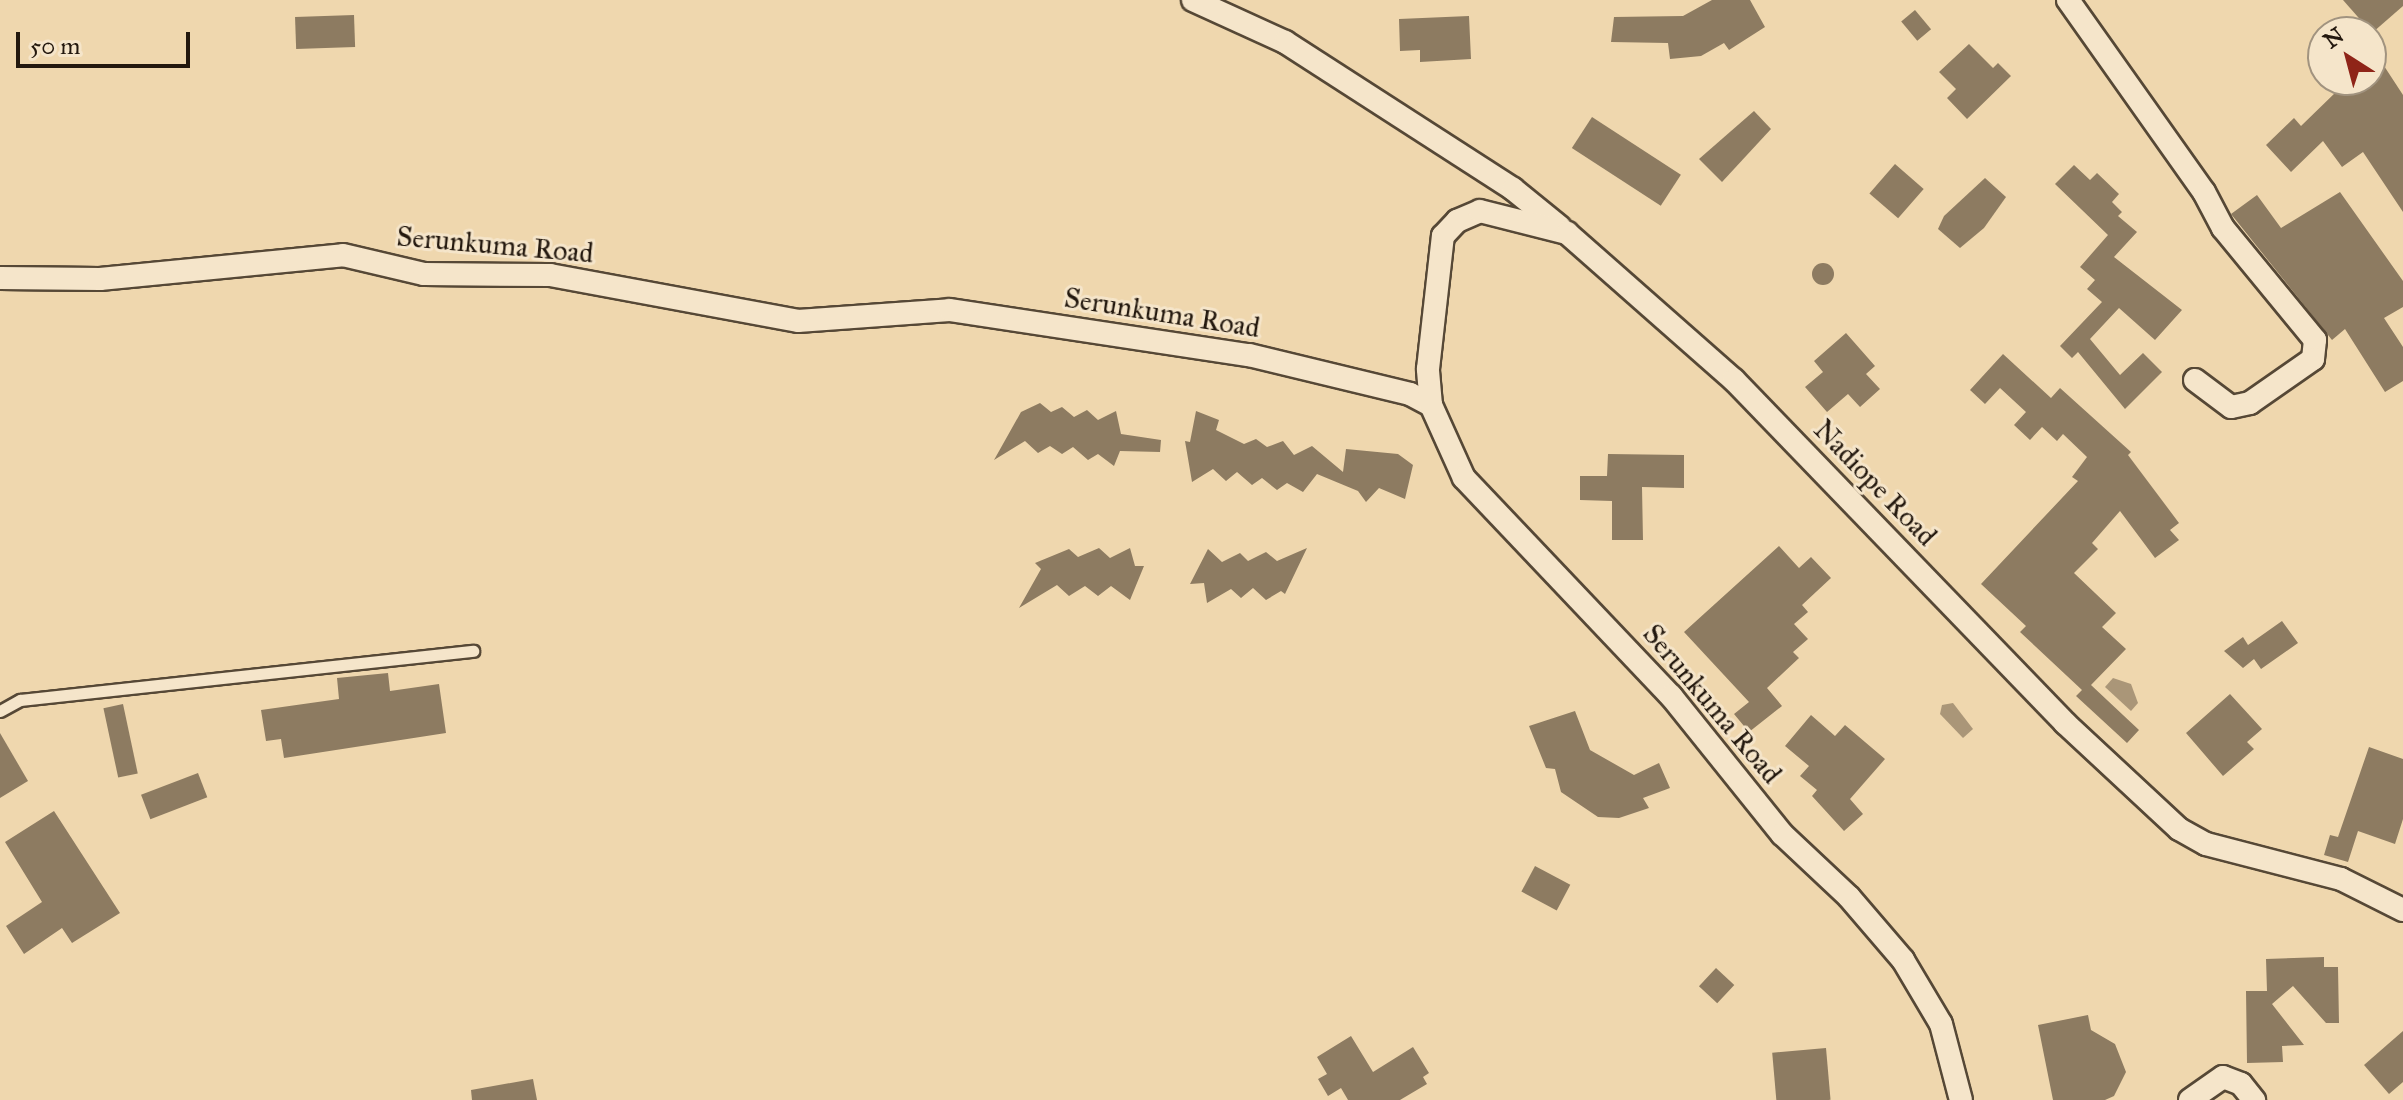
<!DOCTYPE html>
<style>
body{margin:0}
#map{position:relative;width:2403px;height:1100px;overflow:hidden;background:#efd7ae;font-family:"IM FELL Great Primer",serif}
div>[style]{position:absolute}
[style*='--x']{left:calc(var(--x)*1px);top:calc(var(--y)*1px);width:calc(var(--w)*1px);rotate:calc(var(--a)*1deg)}
.water>*{inset:0;background:#aa9678}
.building>*{inset:0;background:#8d7b61;transform-origin:0 0}
.round{border-radius:50%}
.roads{filter:drop-shadow(2px 0 #564836) drop-shadow(-2px 0 #564836) drop-shadow(0 2px #564836) drop-shadow(0 -2px #564836)}
.lane>*{height:11px;margin:-5.5px;padding:0 5.5px;transform-origin:5.5px;border-radius:5.5px;background:#f5e5ca}
.street>*{height:22px;margin:-11px;padding:0 11px;transform-origin:11px;border-radius:11px;background:#f5e5ca}
span{translate:-50% -50%;white-space:nowrap;text-align:center;line-height:1.15;-webkit-text-stroke:6px #f5e5ca;paint-order:stroke}
.street-label{font-size:28px;color:#23180e}
.north{position:absolute;left:2307px;top:16px;width:80px;height:80px;box-sizing:border-box;background:#f5e5ca;border:2px solid #a1937f;border-radius:50%;rotate:324deg;font-size:22px;font-weight:700;line-height:32px;text-align:center;color:#23180e}
.north::after{content:'';display:block;margin:auto;width:28px;height:36px;background:#8f2418;clip-path:polygon(50% 0,100% 100%,50% 72%,0 100%)}
.scale{position:absolute;left:16px;top:32px;width:174px;height:36px;box-sizing:border-box;border:4px solid #23180e;border-top:0;padding-left:10px;font-size:24px;line-height:28px;white-space:nowrap;color:#23180e;-webkit-text-stroke:6px #f5e5ca;paint-order:stroke}
</style>
<div id="map">
<div class="water">
<div style="clip-path:polygon(2113px 678px,2131px 684px,2138px 703px,2131px 711px,2105px 687px)"></div>
<div style="clip-path:polygon(1953px 703px,1973px 729px,1963px 738px,1940px 714px,1942px 705px)"></div>
</div>
<div class="building">
<div style="clip-path:polygon(1712px 0,1750px 0,1765px 27px,1729px 50px,1724px 43px,1701px 56px,1670px 59px,1668px 43px,1611px 42px,1614px 17px,1683px 16px)"></div>
<div style="clip-path:polygon(2343px 0,2403px 0,2403px 6px,2372px 33px)"></div>
<div style="left:1915px;top:10px;width:25px;height:18px;rotate:50deg"></div>
<div style="left:354px;top:15px;width:32px;height:59px;rotate:88deg"></div>
<div style="clip-path:polygon(1469px 16px,1471px 59px,1420px 62px,1420px 50px,1400px 51px,1399px 19px)"></div>
<div style="clip-path:polygon(1969px 44px,1993px 68px,1998px 63px,2011px 76px,1967px 119px,1947px 98px,1956px 89px,1939px 72px)"></div>
<div style="clip-path:polygon(2371px 46px,2403px 95px,2403px 212px,2363px 152px,2342px 167px,2323px 141px,2291px 172px,2266px 145px,2294px 118px,2301px 126px,2337px 91px,2330px 80px,2371px 80px)"></div>
<div style="clip-path:polygon(1754px 111px,1771px 129px,1722px 182px,1699px 159px)"></div>
<div style="left:1592px;top:117px;width:106px;height:37px;rotate:33deg"></div>
<div style="left:1895px;top:164px;width:38px;height:39px;rotate:41deg"></div>
<div style="clip-path:polygon(2074px 165px,2090px 180px,2097px 173px,2119px 194px,2112px 202px,2122px 212px,2118px 216px,2137px 232px,2114px 257px,2182px 310px,2155px 340px,2119px 308px,2090px 339px,2120px 375px,2143px 353px,2162px 372px,2125px 409px,2078px 352px,2072px 358px,2060px 346px,2102px 302px,2087px 289px,2095px 280px,2080px 267px,2108px 235px,2055px 184px)"></div>
<div style="clip-path:polygon(1985px 178px,2006px 197px,1984px 228px,1960px 248px,1938px 229px,1944px 216px)"></div>
<div style="clip-path:polygon(2340px 192px,2403px 281px,2403px 307px,2384px 318px,2403px 347px,2403px 381px,2385px 392px,2345px 329px,2332px 340px,2231px 214px,2257px 195px,2281px 228px)"></div>
<div class="round" style="left:1812px;top:263px;width:22px;height:22px"></div>
<div style="clip-path:polygon(1846px 333px,1875px 366px,1866px 374px,1880px 389px,1860px 407px,1848px 394px,1827px 412px,1805px 387px,1823px 372px,1814px 361px)"></div>
<div style="clip-path:polygon(2003px 354px,2051px 398px,2060px 388px,2131px 452px,2128px 455px,2179px 523px,2170px 530px,2179px 540px,2155px 558px,2120px 511px,2092px 543px,2098px 549px,2074px 573px,2116px 613px,2102px 627px,2126px 649px,2091px 685px,2139px 730px,2127px 743px,2076px 696px,2082px 690px,2020px 632px,2026px 626px,1981px 584px,2078px 481px,2072px 477px,2087px 457px,2063px 434px,2057px 441px,2042px 427px,2030px 440px,2014px 425px,2026px 412px,2000px 388px,1985px 404px,1970px 390px)"></div>
<div style="clip-path:polygon(1040px 403px,1051px 412px,1062px 407px,1074px 417px,1087px 410px,1098px 420px,1116px 411px,1121px 434px,1161px 440px,1160px 452px,1120px 451px,1114px 466px,1098px 454px,1088px 460px,1073px 447px,1062px 454px,1050px 446px,1038px 453px,1025px 441px,994px 460px,1021px 412px)"></div>
<div style="clip-path:polygon(1196px 411px,1219px 420px,1216px 430px,1244px 444px,1256px 439px,1267px 447px,1283px 441px,1294px 455px,1312px 446px,1343px 472px,1346px 449px,1398px 454px,1413px 465px,1405px 499px,1379px 488px,1366px 502px,1358px 491px,1317px 474px,1303px 492px,1287px 483px,1277px 490px,1262px 478px,1252px 485px,1237px 472px,1226px 481px,1213px 469px,1192px 482px,1185px 441px,1190px 442px)"></div>
<div style="clip-path:polygon(1608px 454px,1684px 455px,1684px 488px,1642px 487px,1643px 540px,1612px 540px,1612px 501px,1580px 500px,1580px 476px,1607px 476px)"></div>
<div style="clip-path:polygon(1779px 546px,1799px 568px,1811px 557px,1831px 578px,1802px 605px,1808px 612px,1794px 624px,1808px 639px,1793px 652px,1799px 658px,1767px 688px,1782px 706px,1749px 732px,1734px 714px,1749px 702px,1684px 632px)"></div>
<div style="clip-path:polygon(1099px 548px,1110px 558px,1130px 548px,1135px 566px,1144px 566px,1130px 600px,1111px 586px,1098px 596px,1085px 586px,1069px 596px,1057px 585px,1019px 608px,1041px 569px,1035px 563px,1069px 549px,1078px 557px)"></div>
<div style="clip-path:polygon(1307px 548px,1285px 594px,1281px 591px,1266px 600px,1253px 588px,1241px 598px,1231px 589px,1207px 603px,1204px 583px,1190px 584px,1208px 549px,1222px 562px,1240px 553px,1248px 561px,1266px 552px,1277px 561px)"></div>
<div style="clip-path:polygon(2282px 621px,2298px 643px,2261px 669px,2254px 659px,2243px 668px,2224px 651px,2243px 637px,2248px 645px)"></div>
<div style="clip-path:polygon(388px 673px,390px 691px,439px 684px,446px 733px,284px 758px,281px 739px,266px 741px,261px 710px,339px 699px,337px 678px)"></div>
<div style="clip-path:polygon(2230px 694px,2262px 729px,2247px 742px,2254px 749px,2223px 776px,2186px 733px)"></div>
<div style="left:123px;top:704px;width:71px;height:20px;rotate:78deg"></div>
<div style="clip-path:polygon(1575px 711px,1590px 750px,1634px 775px,1659px 763px,1670px 788px,1643px 798px,1649px 808px,1619px 818px,1598px 817px,1561px 792px,1555px 769px,1546px 768px,1529px 726px)"></div>
<div style="clip-path:polygon(1811px 715px,1835px 736px,1845px 725px,1885px 759px,1850px 799px,1863px 814px,1844px 831px,1812px 796px,1817px 790px,1800px 776px,1809px 766px,1785px 746px)"></div>
<div style="clip-path:polygon(0 733px,28px 781px,0 798px)"></div>
<div style="clip-path:polygon(2369px 747px,2403px 759px,2403px 819px,2395px 844px,2358px 831px,2348px 862px,2324px 855px,2330px 835px,2338px 837px)"></div>
<div style="left:198px;top:773px;width:26px;height:61px;rotate:69deg"></div>
<div style="clip-path:polygon(54px 811px,120px 913px,72px 943px,62px 928px,24px 954px,6px 926px,42px 902px,5px 842px)"></div>
<div style="left:1535px;top:866px;width:40px;height:29px;rotate:28deg"></div>
<div style="clip-path:polygon(2324px 957px,2324px 967px,2338px 967px,2339px 1023px,2326px 1023px,2293px 986px,2272px 1004px,2304px 1045px,2282px 1046px,2283px 1062px,2247px 1063px,2246px 991px,2267px 991px,2266px 959px)"></div>
<div style="left:1716px;top:968px;width:25px;height:25px;rotate:43deg"></div>
<div style="clip-path:polygon(2088px 1015px,2091px 1030px,2115px 1044px,2126px 1072px,2114px 1096px,2105px 1100px,2053px 1100px,2038px 1025px)"></div>
<div style="clip-path:polygon(2403px 1031px,2403px 1082px,2389px 1094px,2364px 1065px)"></div>
<div style="clip-path:polygon(1351px 1036px,1373px 1072px,1413px 1047px,1429px 1073px,1423px 1077px,1427px 1084px,1400px 1100px,1348px 1100px,1341px 1088px,1328px 1096px,1318px 1079px,1327px 1074px,1317px 1057px)"></div>
<div style="left:1826px;top:1048px;width:52px;height:54px;rotate:85deg"></div>
<div style="clip-path:polygon(533px 1079px,537px 1100px,472px 1100px,471px 1090px)"></div>
</div>
<div class="roads">
<div class="lane">
<div style="--x:0;--y:711;--w:23;--a:-29"></div>
<div style="--x:20;--y:700;--w:456;--a:-6.2"></div>
</div>
<div class="street">
<div style="--x:1193;--y:0;--w:101;--a:24.5"></div>
<div style="--x:1285;--y:42;--w:271;--a:32.8"></div>
<div style="--x:1513;--y:189;--w:60;--a:39"></div>
<div style="--x:2068;--y:0;--w:235;--a:54.7"></div>
<div style="--x:2204;--y:192;--w:41;--a:62.2"></div>
<div style="--x:2223;--y:228;--w:145;--a:50.6"></div>
<div style="--x:2315;--y:340;--w:19;--a:96"></div>
<div style="--x:2313;--y:359;--w:77;--a:145.1"></div>
<div style="--x:2250;--y:403;--w:19;--a:168"></div>
<div style="--x:2231;--y:407;--w:45;--a:-143.1"></div>
<div style="--x:0;--y:278;--w:100;--a:0.6"></div>
<div style="--x:100;--y:279;--w:244;--a:-5.6"></div>
<div style="--x:343;--y:255;--w:83;--a:13.2"></div>
<div style="--x:424;--y:274;--w:126;--a:0.5"></div>
<div style="--x:550;--y:275;--w:252;--a:10.5"></div>
<div style="--x:798;--y:321;--w:152;--a:-4.1"></div>
<div style="--x:950;--y:310;--w:302;--a:8.6"></div>
<div style="--x:1249;--y:355;--w:166;--a:13.6"></div>
<div style="--x:1410;--y:394;--w:24;--a:28"></div>
<div style="--x:1431;--y:405;--w:80;--a:65.7"></div>
<div style="--x:1464;--y:478;--w:301;--a:46.5"></div>
<div style="--x:1671;--y:696;--w:177;--a:51.2"></div>
<div style="--x:1782;--y:834;--w:92;--a:43.2"></div>
<div style="--x:1849;--y:897;--w:83;--a:49.4"></div>
<div style="--x:1903;--y:960;--w:74;--a:59.3"></div>
<div style="--x:1941;--y:1024;--w:79;--a:75.3"></div>
<div style="--x:1431;--y:405;--w:36;--a:-95"></div>
<div style="--x:1428;--y:369;--w:134;--a:-83.6"></div>
<div style="--x:1443;--y:236;--w:21;--a:-47"></div>
<div style="--x:1457;--y:221;--w:25;--a:-23"></div>
<div style="--x:1480;--y:211;--w:90;--a:14.2"></div>
<div style="--x:1567;--y:233;--w:222;--a:41.4"></div>
<div style="--x:1734;--y:380;--w:477;--a:46"></div>
<div style="--x:2065;--y:723;--w:156;--a:42.9"></div>
<div style="--x:2179;--y:829;--w:31;--a:29"></div>
<div style="--x:2206;--y:844;--w:139;--a:14.5"></div>
<div style="--x:2341;--y:879;--w:69;--a:26.6"></div>
<div style="--x:2190;--y:1100;--w:40;--a:-34.9"></div>
<div style="--x:2223;--y:1077;--w:19;--a:21"></div>
<div style="--x:2241;--y:1084;--w:21;--a:51"></div>
</div>
</div>
<div class="street-label">
<span style="left:495px;top:245px;rotate:5deg">Serunkuma Road</span>
<span style="left:1162px;top:313px;rotate:9deg">Serunkuma Road</span>
<span style="left:1875px;top:483px;rotate:46deg">Nadiope Road</span>
<span style="left:1712px;top:704px;rotate:50deg">Serunkuma Road</span>
</div>
<div class="north">N</div>
<div class="scale">50 m</div>
</div>
